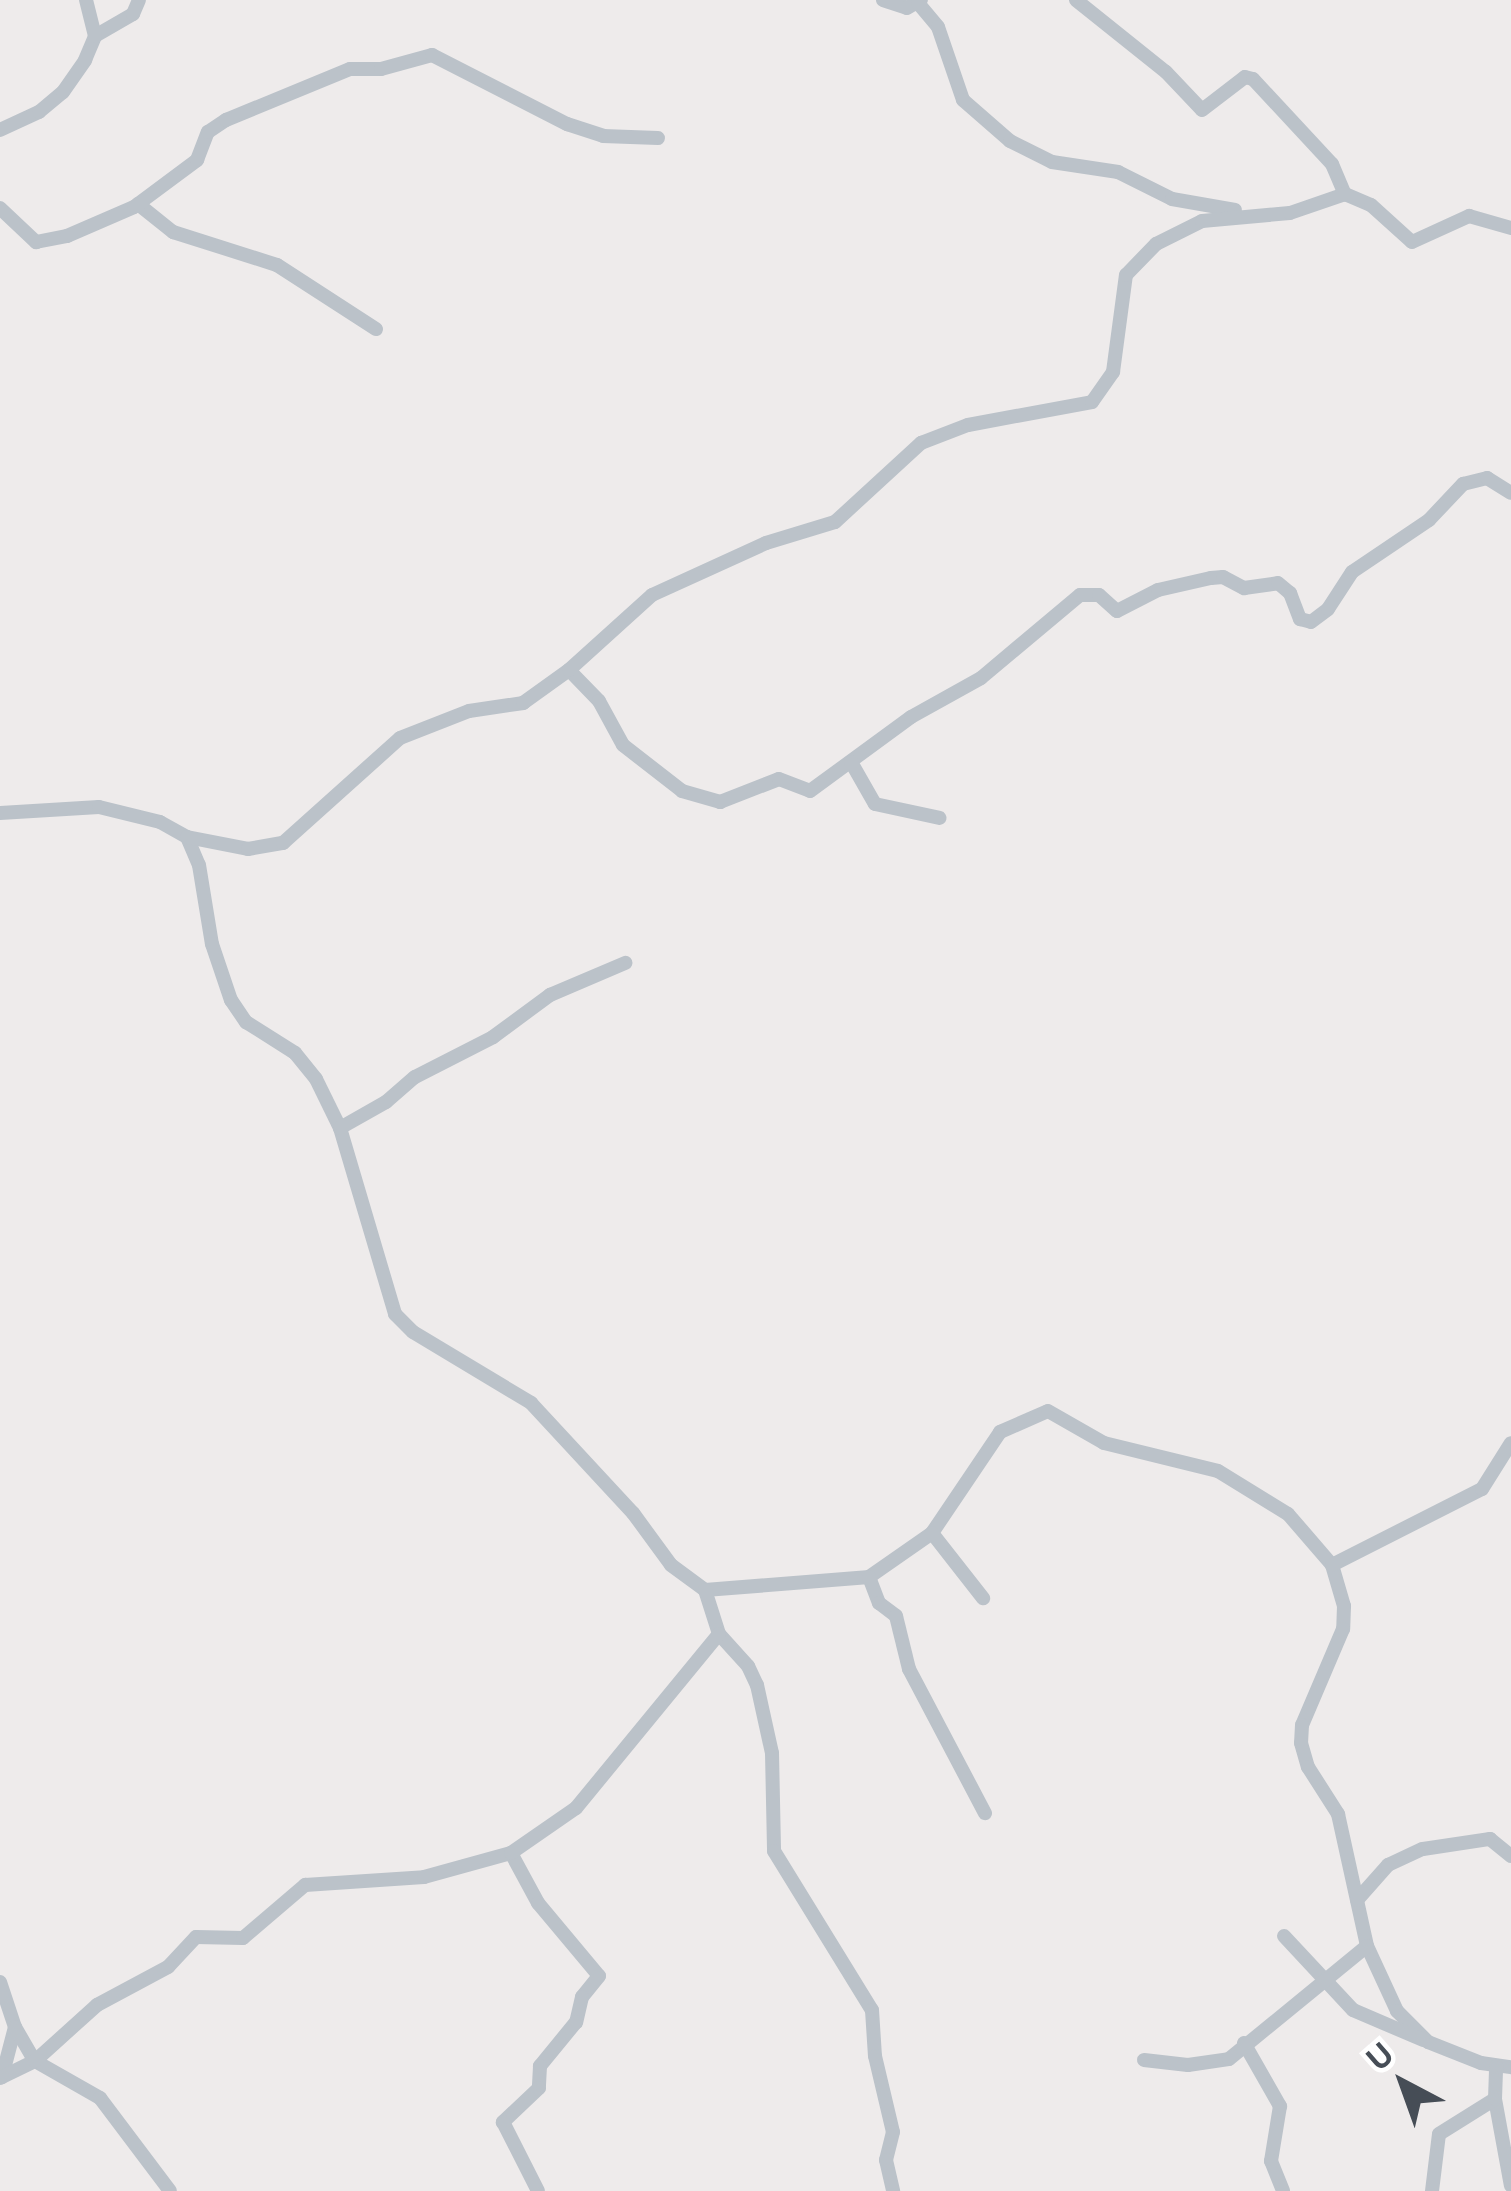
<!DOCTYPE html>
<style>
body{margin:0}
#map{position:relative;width:1511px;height:2191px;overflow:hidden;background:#eeebeb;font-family:Ubuntu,sans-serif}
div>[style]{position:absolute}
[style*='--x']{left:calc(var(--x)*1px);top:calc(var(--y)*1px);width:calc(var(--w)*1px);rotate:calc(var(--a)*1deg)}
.minor>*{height:14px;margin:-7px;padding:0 7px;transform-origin:7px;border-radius:7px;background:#bbc2c9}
span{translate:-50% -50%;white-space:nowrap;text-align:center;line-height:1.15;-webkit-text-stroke:12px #fff;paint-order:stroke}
.north{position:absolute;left:1343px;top:2023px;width:120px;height:120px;-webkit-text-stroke:9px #fff;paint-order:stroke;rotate:319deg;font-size:33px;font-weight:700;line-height:48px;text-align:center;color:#464d56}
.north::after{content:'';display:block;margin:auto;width:42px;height:54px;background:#464d56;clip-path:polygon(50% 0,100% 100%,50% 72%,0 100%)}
</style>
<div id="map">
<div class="minor">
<div style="--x:883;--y:0;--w:25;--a:18"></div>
<div style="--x:907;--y:8;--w:16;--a:-30"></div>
<div style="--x:1076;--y:0;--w:115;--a:38.7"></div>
<div style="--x:1166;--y:72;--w:52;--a:46.5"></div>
<div style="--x:1202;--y:110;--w:54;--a:-37.5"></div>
<div style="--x:1245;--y:77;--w:8;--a:14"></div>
<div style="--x:1253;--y:79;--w:116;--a:47.1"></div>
<div style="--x:1332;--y:164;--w:33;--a:67"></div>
<div style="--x:918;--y:3;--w:31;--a:50"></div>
<div style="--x:938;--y:27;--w:77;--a:71.1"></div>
<div style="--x:963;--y:100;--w:62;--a:41.1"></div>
<div style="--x:1010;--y:141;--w:47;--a:26.6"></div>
<div style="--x:1052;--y:162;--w:67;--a:8.6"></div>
<div style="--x:1118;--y:172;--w:60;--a:26.6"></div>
<div style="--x:1172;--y:199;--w:64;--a:9.9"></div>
<div style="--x:95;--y:36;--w:44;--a:-30.1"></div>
<div style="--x:133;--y:14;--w:15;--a:-67"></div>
<div style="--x:0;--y:130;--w:43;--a:-24.8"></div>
<div style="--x:39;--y:112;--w:31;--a:-40"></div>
<div style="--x:63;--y:92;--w:39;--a:-55"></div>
<div style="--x:85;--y:60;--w:26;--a:-67"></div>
<div style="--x:95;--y:36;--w:37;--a:-104"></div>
<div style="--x:138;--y:204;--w:45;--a:38.7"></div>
<div style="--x:173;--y:232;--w:109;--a:17.6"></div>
<div style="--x:277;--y:265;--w:118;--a:32.9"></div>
<div style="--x:0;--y:208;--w:50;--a:43.4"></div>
<div style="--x:36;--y:242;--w:32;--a:-11"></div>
<div style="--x:67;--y:236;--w:73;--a:-23.4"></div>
<div style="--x:134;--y:207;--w:79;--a:-36.7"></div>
<div style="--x:197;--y:160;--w:30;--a:-69"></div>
<div style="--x:208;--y:132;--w:22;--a:-34"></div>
<div style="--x:226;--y:120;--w:134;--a:-22.4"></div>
<div style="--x:350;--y:69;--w:31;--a:0"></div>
<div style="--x:381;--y:69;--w:53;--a:-15.4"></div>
<div style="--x:432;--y:55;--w:152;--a:27.1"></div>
<div style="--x:567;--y:124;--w:38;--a:18"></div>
<div style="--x:603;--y:136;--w:55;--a:2.1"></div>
<div style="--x:569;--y:670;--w:43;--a:45.9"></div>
<div style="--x:599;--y:701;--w:50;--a:61.4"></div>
<div style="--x:623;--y:745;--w:75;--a:37.9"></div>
<div style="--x:682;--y:791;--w:40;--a:16"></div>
<div style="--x:720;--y:802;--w:63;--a:-21.3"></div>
<div style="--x:779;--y:779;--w:33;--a:21"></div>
<div style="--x:810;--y:791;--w:125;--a:-36.2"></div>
<div style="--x:911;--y:717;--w:80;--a:-29.1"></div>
<div style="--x:981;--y:678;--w:129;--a:-40"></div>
<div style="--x:1080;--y:595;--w:19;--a:0"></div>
<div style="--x:1099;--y:595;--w:24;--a:42"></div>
<div style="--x:1117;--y:611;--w:46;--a:-27.1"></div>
<div style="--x:1158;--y:590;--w:54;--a:-12.8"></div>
<div style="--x:1211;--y:578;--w:12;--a:-5"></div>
<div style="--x:1223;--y:577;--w:24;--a:28"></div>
<div style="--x:1244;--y:588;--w:34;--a:-8"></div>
<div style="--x:1278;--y:583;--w:16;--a:40"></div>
<div style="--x:1290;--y:593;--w:28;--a:69"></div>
<div style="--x:1300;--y:619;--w:11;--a:15"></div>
<div style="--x:1311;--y:622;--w:21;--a:-37"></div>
<div style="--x:1328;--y:609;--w:44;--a:-57"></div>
<div style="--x:1352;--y:572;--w:93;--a:-34"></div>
<div style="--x:1429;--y:520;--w:50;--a:-46.6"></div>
<div style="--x:1463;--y:484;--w:25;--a:-14"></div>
<div style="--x:1487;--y:478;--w:28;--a:32"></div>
<div style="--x:851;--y:762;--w:48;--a:60.3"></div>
<div style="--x:875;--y:804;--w:66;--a:12.2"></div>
<div style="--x:0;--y:813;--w:99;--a:-3.5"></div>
<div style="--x:99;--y:807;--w:63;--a:13.8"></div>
<div style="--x:160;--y:822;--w:31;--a:29"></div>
<div style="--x:187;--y:837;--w:30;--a:67"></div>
<div style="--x:199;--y:865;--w:80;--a:80.7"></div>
<div style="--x:212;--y:944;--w:59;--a:71.3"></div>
<div style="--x:231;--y:1000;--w:27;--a:56"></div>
<div style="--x:246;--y:1022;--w:58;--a:32.3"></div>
<div style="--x:295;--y:1053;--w:33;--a:51"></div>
<div style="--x:316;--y:1079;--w:55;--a:63.9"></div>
<div style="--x:340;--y:1128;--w:194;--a:73.5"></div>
<div style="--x:395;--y:1314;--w:25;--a:45"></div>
<div style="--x:413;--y:1332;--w:138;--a:31"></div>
<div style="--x:531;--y:1403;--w:150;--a:47.2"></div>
<div style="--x:633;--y:1513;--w:64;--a:53.8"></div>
<div style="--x:671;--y:1565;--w:42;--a:36.3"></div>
<div style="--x:705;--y:1590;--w:165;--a:-4.5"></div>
<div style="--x:869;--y:1577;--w:77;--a:-34.9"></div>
<div style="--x:932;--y:1533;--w:122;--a:-56"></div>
<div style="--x:1000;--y:1432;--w:52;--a:-23.6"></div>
<div style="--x:1048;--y:1411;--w:64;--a:29.7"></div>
<div style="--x:1104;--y:1443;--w:117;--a:13.8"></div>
<div style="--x:1218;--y:1471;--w:82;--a:31.6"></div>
<div style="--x:1288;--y:1514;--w:67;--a:49.2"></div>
<div style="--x:1332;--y:1565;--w:43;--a:73.7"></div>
<div style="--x:1344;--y:1606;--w:23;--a:92"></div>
<div style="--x:1343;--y:1629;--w:104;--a:113.1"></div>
<div style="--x:1302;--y:1725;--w:18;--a:93"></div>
<div style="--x:1301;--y:1743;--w:25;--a:74"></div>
<div style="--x:1308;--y:1767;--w:56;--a:57.4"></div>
<div style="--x:1338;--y:1814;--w:135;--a:77.6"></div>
<div style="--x:1367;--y:1946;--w:72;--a:65.2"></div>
<div style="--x:1397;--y:2011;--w:44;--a:45"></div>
<div style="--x:1428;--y:2042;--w:57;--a:21.6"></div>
<div style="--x:1481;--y:2063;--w:30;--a:8"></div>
<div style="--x:187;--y:837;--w:62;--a:11.1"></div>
<div style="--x:248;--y:849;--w:36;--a:-10"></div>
<div style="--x:283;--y:843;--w:157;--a:-41.9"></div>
<div style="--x:400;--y:738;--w:74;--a:-21.4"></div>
<div style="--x:469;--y:711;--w:55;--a:-8.4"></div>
<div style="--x:523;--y:703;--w:57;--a:-35.7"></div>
<div style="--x:569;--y:670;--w:112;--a:-42.1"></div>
<div style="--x:652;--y:595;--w:125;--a:-24.5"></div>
<div style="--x:766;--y:543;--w:72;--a:-16.9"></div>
<div style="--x:835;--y:522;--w:117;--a:-42.6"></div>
<div style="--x:921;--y:443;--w:50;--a:-21"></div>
<div style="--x:968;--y:425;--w:126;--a:-10.5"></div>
<div style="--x:1092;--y:402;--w:37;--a:-55"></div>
<div style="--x:1113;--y:372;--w:98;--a:-82.4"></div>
<div style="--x:1126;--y:275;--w:43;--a:-45.9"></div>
<div style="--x:1156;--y:244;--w:51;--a:-26.6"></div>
<div style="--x:1202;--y:221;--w:88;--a:-5.2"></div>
<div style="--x:1290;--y:213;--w:58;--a:-19.1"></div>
<div style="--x:1345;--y:194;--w:28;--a:23"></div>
<div style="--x:1371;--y:205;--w:55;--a:42.1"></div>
<div style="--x:1412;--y:242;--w:63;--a:-24.5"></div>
<div style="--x:1469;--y:216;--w:44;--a:15.9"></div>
<div style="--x:340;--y:1128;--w:53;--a:-29.5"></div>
<div style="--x:386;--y:1102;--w:38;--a:-41"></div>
<div style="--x:415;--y:1077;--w:88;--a:-27.1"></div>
<div style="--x:493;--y:1037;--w:71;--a:-36.4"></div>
<div style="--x:550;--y:995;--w:82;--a:-23.1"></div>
<div style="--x:932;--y:1533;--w:83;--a:51.9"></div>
<div style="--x:1332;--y:1565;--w:168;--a:-26.9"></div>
<div style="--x:1482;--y:1489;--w:54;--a:-57.8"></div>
<div style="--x:869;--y:1577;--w:28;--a:69"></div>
<div style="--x:879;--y:1603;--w:21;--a:37"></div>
<div style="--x:896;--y:1616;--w:55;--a:76.2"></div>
<div style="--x:909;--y:1669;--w:163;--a:62.2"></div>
<div style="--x:705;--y:1590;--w:46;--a:72.3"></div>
<div style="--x:719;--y:1634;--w:43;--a:47.8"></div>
<div style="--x:748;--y:1666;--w:21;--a:65"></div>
<div style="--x:757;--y:1685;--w:70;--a:77.6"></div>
<div style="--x:772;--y:1753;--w:98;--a:88.8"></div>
<div style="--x:774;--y:1851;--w:187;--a:58.4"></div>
<div style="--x:872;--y:2010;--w:46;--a:86.3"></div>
<div style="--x:875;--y:2056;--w:78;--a:76.7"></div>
<div style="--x:893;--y:2132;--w:29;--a:104"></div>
<div style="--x:886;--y:2160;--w:32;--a:77"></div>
<div style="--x:511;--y:1853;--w:57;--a:61.6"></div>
<div style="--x:538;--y:1903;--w:95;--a:50.1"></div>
<div style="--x:599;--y:1976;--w:27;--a:129"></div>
<div style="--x:582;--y:1997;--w:26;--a:103"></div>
<div style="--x:576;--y:2022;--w:57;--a:129.3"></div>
<div style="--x:540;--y:2066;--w:22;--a:93"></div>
<div style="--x:539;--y:2088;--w:50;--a:136.6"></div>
<div style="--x:503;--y:2122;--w:77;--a:63.1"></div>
<div style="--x:1357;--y:1900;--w:47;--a:-48.5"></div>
<div style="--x:1388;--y:1865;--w:38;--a:-25"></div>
<div style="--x:1423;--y:1849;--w:68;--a:-8.5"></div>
<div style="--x:1490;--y:1839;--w:27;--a:39"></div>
<div style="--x:1284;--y:1936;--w:101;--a:47"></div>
<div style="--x:1353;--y:2010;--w:76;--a:23.2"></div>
<div style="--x:0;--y:1982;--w:47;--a:71.6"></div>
<div style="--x:15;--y:2027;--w:52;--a:104.6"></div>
<div style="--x:15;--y:2027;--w:39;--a:60"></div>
<div style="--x:35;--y:2061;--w:75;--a:29.6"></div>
<div style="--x:100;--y:2098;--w:116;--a:53"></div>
<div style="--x:1244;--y:2043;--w:73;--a:60.3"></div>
<div style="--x:1280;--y:2106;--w:56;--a:99.3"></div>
<div style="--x:1271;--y:2161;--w:32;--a:68"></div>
<div style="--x:1144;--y:2060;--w:44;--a:6.5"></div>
<div style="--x:1188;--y:2065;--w:41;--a:-8.3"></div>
<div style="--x:1229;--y:2059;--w:178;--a:-39.3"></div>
<div style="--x:0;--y:2078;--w:39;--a:-26"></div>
<div style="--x:35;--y:2061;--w:84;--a:-42.1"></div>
<div style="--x:97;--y:2005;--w:81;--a:-28.2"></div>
<div style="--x:168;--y:1967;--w:41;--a:-47"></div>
<div style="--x:196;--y:1937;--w:47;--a:1.2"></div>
<div style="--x:243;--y:1938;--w:82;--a:-40.5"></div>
<div style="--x:305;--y:1885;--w:119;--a:-3.8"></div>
<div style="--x:424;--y:1877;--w:90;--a:-15.4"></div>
<div style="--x:511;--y:1853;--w:79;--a:-34.7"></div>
<div style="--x:576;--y:1808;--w:225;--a:-50.6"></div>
<div style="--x:1495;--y:2099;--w:88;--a:79.6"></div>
<div style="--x:1432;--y:2191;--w:57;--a:-83"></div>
<div style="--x:1439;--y:2134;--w:66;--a:-32"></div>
<div style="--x:1495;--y:2099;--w:33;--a:-88"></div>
</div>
<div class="north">U</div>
</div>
